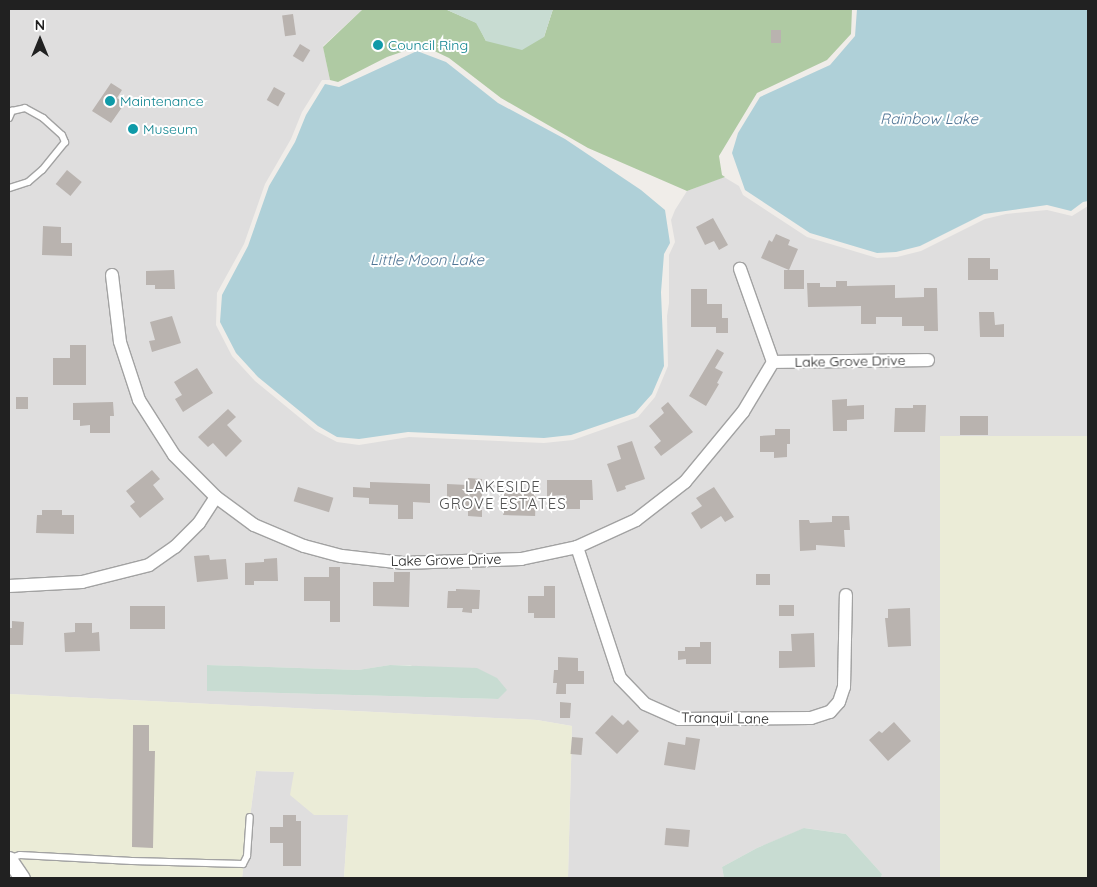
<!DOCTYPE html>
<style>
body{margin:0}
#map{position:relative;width:1097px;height:887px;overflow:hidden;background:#f0ede9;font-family:Quicksand,sans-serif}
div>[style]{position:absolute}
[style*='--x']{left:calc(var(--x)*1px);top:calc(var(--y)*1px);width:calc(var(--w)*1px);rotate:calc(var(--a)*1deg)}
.residential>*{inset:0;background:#dfdede}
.farmland>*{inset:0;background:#ebecd7;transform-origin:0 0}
.forest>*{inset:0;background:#afcaa3}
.wetland>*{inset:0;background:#c8dcd2}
.water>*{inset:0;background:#afd0d8}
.building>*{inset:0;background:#b9b3af;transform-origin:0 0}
.roads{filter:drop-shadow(1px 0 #a2a2a2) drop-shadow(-1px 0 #a2a2a2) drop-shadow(0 1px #a2a2a2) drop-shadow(0 -1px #a2a2a2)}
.service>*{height:6px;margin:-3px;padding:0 3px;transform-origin:3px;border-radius:3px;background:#fff}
.minor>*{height:12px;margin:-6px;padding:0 6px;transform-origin:6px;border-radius:6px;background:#fff}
.tertiary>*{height:15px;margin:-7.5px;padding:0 7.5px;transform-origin:7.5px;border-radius:7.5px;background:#fff}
.dots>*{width:14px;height:14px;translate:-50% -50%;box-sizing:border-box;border:2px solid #fff;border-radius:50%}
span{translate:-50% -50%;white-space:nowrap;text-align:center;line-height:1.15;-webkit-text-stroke:4px #fff;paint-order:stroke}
.culture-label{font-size:14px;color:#0d838f}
.left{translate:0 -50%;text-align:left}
.street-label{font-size:14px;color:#212121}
.water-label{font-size:15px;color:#517696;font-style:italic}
.neighbourhood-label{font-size:15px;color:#545454;letter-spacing:1px}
.frame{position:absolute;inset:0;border:10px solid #212121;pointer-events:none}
.north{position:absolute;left:15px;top:15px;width:50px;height:50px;-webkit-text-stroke:4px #fff;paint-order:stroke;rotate:0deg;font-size:14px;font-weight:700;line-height:20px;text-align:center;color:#212121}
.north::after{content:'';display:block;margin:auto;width:18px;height:22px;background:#212121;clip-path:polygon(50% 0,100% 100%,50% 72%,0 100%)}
</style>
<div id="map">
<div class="residential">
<div style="clip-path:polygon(evenodd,9px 9px,363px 9px,323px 46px,330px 80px,322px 80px,302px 112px,291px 139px,265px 184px,244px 244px,217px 293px,216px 325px,232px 356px,255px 381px,316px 431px,337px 442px,359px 445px,409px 437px,544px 443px,573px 440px,638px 417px,655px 397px,668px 366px,667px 316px,669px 303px,669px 255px,675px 242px,671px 220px,675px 210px,687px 191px,724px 177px,739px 186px,743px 195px,807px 237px,877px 258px,897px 257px,921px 251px,985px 219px,1006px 214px,1047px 210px,1072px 216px,1088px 206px,1088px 436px,940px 444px,953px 878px,881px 878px,882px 874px,846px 834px,805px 828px,757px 848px,722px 867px,724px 878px,568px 878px,572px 726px,537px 720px,9px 694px,9px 592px,82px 588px,150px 571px,217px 505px,252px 531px,302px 552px,341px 562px,574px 553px,615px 680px,679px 725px,813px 724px,831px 717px,849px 690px,851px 589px,841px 589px,839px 686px,835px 698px,827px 707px,811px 712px,680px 713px,648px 699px,625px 674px,584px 550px,639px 525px,688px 487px,747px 417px,776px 368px,933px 366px,933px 354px,777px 356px,742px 261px,733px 266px,767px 361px,739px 409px,682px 478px,633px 515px,576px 541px,520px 553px,404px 557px,342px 550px,305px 540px,257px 520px,219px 492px,178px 451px,144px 397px,125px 341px,116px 269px,106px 270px,114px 343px,134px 402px,209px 497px,195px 519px,172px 542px,147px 560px,81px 576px,9px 580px,9px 9px,207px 665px,358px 670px,390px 665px,410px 665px,497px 699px,208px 691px,207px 665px)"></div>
<div style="clip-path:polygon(256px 771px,295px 772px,348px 815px,344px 878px,242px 878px)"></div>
</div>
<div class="farmland">
<div style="left:1088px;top:436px;width:442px;height:148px;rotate:90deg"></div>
<div style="clip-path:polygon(9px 694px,537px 720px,572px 726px,568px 878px,344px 878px,348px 815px,314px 815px,290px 795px,294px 772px,256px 771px,242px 878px,29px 878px,9px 849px)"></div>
</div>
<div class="forest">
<div style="clip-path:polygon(363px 9px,445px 9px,477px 23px,486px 41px,544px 37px,553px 9px,852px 9px,851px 34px,827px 60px,757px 93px,719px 156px,722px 175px,725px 177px,687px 191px,588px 148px,501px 98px,449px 58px,422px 45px,387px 57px,338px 82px,330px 80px,323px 47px)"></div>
</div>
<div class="wetland">
<div style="clip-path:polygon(445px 9px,553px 9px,544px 37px,522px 50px,486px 41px,476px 23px)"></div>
<div style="clip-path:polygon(207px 665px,358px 670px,390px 665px,477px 668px,497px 678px,507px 690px,498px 699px,207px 691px)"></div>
<div style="clip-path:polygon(804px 828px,846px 834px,882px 874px,881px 878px,724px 878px,722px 867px,757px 848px)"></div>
</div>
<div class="water">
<div style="clip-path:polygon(857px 9px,1088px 9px,1088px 201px,1083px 202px,1071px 211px,1047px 205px,984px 214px,920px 246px,896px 252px,877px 253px,810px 233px,745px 190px,732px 153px,738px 133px,760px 97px,830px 65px,855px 36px)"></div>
<div style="clip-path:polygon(417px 51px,446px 62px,498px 103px,565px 139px,641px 190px,665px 210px,670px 243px,664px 254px,661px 292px,664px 366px,652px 394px,635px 413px,571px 435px,544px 438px,408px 432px,359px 439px,337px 437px,318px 426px,258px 377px,236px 353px,220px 322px,222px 295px,248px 246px,269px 186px,295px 142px,306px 115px,325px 84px,339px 87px)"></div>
</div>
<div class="building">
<div style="left:293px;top:14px;width:21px;height:11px;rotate:82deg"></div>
<div style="left:771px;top:30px;width:10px;height:13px"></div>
<div style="left:300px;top:44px;width:12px;height:14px;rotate:31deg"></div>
<div style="clip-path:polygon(111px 83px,122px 90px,117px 98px,125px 103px,111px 123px,92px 111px)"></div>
<div style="left:274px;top:87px;width:13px;height:15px;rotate:29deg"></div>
<div style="left:67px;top:170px;width:19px;height:18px;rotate:39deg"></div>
<div style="clip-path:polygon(713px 218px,728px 245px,719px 250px,714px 241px,705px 245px,696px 227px)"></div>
<div style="clip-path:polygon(43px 226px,61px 227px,61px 243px,72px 243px,72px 256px,42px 255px)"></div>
<div style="clip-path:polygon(776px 234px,790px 240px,788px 245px,798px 249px,789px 270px,761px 258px,769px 240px,772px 242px)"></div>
<div style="clip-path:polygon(968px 258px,990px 258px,990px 269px,998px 269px,998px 280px,968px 280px)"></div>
<div style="clip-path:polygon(174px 270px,175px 289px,155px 289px,155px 285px,146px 285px,146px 271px)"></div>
<div style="left:804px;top:270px;width:19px;height:20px;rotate:90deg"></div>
<div style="clip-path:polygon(836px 281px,847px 281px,847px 286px,895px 285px,895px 298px,924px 297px,924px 288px,937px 288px,938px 331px,924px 331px,924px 326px,902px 326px,902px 317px,876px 317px,876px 324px,861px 324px,861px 306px,808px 307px,807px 283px,820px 283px,820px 287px,836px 287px)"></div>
<div style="clip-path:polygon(691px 289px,707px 289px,707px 304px,722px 304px,722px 318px,728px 318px,728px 333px,716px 333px,716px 327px,691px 327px)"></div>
<div style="clip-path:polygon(979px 312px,994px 312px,995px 325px,1004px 324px,1004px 337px,980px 337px)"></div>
<div style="clip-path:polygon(172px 316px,181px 343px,152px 352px,149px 341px,155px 340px,150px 322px)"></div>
<div style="clip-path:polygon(70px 345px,86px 345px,86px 385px,53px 385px,53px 358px,70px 358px)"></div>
<div style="clip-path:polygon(717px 349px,724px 353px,715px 368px,723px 372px,717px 383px,719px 384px,706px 406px,689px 396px)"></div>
<div style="clip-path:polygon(197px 368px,213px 393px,183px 412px,175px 399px,182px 395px,174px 382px)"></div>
<div style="left:16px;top:397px;width:12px;height:12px"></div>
<div style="clip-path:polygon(847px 399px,847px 406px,864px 405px,864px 419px,847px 420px,847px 431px,833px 431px,832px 400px)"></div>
<div style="clip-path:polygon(113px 402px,114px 416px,110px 416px,110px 433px,90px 433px,90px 425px,80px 426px,80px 420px,73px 420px,73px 403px)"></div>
<div style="clip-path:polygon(668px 402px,693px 432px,661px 456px,654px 447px,661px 441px,649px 426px,664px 413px,661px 408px)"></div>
<div style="clip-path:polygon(913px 405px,926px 405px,925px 432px,894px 432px,895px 408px,913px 408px)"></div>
<div style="clip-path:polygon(228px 409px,236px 417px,227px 425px,242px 441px,226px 457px,213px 443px,208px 447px,198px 437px)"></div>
<div style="left:960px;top:416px;width:28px;height:19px"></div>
<div style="clip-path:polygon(775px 429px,790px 429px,790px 444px,787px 444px,787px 457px,774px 458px,774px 452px,760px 452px,760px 436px,775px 435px)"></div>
<div style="clip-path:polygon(632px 441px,645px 479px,625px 486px,626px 489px,617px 492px,607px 464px,621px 459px,617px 446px)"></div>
<div style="clip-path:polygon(152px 470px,160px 479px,153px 485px,164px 499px,140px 518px,130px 506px,135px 502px,126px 491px)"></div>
<div style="clip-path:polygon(468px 478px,482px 479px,482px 517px,468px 516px,468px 510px,447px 509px,447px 484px,468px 485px)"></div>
<div style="clip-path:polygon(547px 480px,592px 480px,593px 500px,580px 500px,580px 509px,566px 509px,566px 495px,547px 496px)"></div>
<div style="clip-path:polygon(370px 482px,430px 484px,430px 503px,413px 502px,413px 519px,398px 519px,398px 505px,369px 504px,369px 498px,353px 497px,353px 487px,370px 488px)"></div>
<div style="left:298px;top:487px;width:37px;height:15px;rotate:17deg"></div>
<div style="clip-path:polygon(714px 487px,734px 517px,725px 522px,721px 516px,701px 529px,691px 513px,702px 506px,696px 498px)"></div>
<div style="left:504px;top:490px;width:32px;height:25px;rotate:2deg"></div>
<div style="clip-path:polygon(42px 510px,62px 510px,62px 515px,74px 515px,74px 534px,36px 533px,37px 515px,42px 515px)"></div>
<div style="clip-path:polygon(832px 516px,849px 516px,850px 530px,844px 530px,845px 547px,816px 545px,816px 550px,800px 551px,799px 520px,809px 520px,810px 523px,832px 522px)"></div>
<div style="clip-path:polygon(209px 555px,210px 560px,226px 559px,228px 579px,197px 582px,194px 556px)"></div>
<div style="clip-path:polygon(277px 558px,278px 581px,254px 581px,254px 585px,245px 585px,245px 563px,264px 562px,264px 559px)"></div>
<div style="clip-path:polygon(329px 567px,340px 567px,340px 622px,330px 622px,330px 601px,304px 601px,304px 577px,329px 577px)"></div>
<div style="clip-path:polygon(394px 572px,410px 572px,409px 607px,373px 606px,373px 582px,394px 582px)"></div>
<div style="left:756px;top:574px;width:14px;height:11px"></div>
<div style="clip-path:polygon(544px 586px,555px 586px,555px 618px,534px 618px,534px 613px,528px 613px,528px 596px,544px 596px)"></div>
<div style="clip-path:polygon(456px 589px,480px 590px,479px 609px,472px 609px,472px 613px,462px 612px,463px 608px,447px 608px,448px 591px,456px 591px)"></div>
<div style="left:779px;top:605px;width:15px;height:11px"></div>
<div style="left:130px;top:606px;width:35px;height:23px"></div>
<div style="clip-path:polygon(910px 608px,911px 646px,888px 647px,885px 618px,888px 618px,888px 609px)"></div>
<div style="clip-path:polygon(12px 621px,24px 622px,23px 645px,9px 645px,9px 628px,12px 628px)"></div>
<div style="clip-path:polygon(75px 623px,92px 623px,92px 633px,99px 632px,100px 651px,65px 652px,64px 633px,75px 632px)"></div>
<div style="clip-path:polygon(814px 633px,815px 667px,779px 668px,779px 651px,792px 651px,791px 634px)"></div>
<div style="clip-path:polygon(700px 642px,711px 642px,711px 664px,686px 664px,686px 659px,678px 660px,678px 651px,685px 651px,685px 647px,700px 647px)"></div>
<div style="clip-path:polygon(558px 657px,578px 658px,578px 671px,584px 671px,584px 684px,566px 684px,566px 694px,556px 694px,557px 683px,553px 683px,554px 670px,558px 670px)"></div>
<div style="clip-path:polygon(560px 702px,571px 703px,570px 718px,560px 718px)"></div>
<div style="clip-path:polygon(612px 715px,623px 725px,628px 720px,639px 731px,617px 754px,595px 733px)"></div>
<div style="clip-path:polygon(894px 722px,911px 741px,888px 761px,869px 740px,879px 731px,882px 733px)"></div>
<div style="clip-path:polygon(133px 725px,149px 725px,149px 751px,155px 751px,153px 848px,132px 847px)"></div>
<div style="left:572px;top:737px;width:11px;height:17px;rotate:5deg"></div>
<div style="clip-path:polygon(686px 737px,700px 739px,695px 770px,664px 765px,668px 742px,685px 745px)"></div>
<div style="clip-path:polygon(283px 815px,296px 815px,296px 821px,301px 821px,301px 866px,283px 866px,283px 843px,270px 843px,270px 827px,283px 827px)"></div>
<div style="left:666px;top:828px;width:24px;height:17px;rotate:5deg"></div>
</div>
<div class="roads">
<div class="service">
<div style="--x:9;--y:118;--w:8;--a:-67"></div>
<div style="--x:12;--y:111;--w:13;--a:-13"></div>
<div style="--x:25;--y:108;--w:21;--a:29"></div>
<div style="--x:43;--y:118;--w:25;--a:42"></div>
<div style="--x:62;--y:135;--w:8;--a:67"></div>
<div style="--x:65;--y:142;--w:36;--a:129"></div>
<div style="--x:42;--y:170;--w:18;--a:139"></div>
<div style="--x:28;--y:182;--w:20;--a:162"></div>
<div style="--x:10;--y:858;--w:10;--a:-17"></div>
<div style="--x:20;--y:855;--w:112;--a:3.1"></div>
<div style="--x:132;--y:861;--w:111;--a:1.5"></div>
<div style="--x:243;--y:864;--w:9;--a:-63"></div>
<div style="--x:247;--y:856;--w:39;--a:-86"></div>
</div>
<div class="minor">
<div style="--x:112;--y:275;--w:67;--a:83.2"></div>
<div style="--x:120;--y:342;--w:61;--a:71.9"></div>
<div style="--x:139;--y:400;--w:65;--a:57.5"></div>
<div style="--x:174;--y:455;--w:59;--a:45"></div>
<div style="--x:216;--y:497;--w:47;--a:36.4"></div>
<div style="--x:254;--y:525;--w:54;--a:22.8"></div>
<div style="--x:304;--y:546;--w:39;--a:15"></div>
<div style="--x:342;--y:556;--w:61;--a:6.5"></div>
<div style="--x:403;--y:563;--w:118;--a:-1.9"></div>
<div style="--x:521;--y:559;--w:57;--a:-12.1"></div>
<div style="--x:577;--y:547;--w:65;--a:-24.6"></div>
<div style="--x:636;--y:520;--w:62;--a:-37.8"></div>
<div style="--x:685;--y:482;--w:91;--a:-50.4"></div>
<div style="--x:743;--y:412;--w:58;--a:-59"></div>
<div style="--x:773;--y:362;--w:99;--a:-109.5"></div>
<div style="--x:773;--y:362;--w:155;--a:-0.7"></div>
<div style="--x:577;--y:547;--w:138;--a:71.8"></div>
<div style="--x:620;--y:678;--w:36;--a:46"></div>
<div style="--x:645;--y:704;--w:37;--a:24"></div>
<div style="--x:679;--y:719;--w:132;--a:-0.4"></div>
<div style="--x:811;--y:718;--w:20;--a:-18"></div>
<div style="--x:830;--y:712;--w:13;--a:-48"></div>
<div style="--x:839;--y:702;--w:16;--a:-72"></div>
<div style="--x:844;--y:687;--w:92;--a:-88.8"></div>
<div style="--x:9;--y:586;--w:73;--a:-3.1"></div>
<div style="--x:82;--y:582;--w:69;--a:-14.2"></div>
<div style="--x:149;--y:565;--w:32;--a:-35"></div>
<div style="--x:175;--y:547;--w:34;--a:-45"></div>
<div style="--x:199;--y:523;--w:31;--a:-57"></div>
</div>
<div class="tertiary">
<div style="--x:9;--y:859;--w:23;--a:56"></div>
</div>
</div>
<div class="dots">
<div style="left:378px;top:45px;background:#0f9aa8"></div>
<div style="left:110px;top:101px;background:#0f9aa8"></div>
<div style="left:133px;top:129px;background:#0f9aa8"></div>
</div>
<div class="culture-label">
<span class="left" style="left:388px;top:45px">Council Ring</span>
<span class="left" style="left:120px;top:101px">Maintenance</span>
<span class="left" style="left:143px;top:129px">Museum</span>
</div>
<div class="street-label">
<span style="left:850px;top:361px;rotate:-1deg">Lake Grove Drive</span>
<span style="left:446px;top:560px;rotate:-1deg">Lake Grove Drive</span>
<span style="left:725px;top:718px;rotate:1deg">Tranquil Lane</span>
</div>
<div class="water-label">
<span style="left:929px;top:119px">Rainbow Lake</span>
<span style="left:427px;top:260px">Little Moon Lake</span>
</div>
<div class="neighbourhood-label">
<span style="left:503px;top:495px">LAKESIDE<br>GROVE ESTATES</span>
</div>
<div class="frame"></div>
<div class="north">N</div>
</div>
